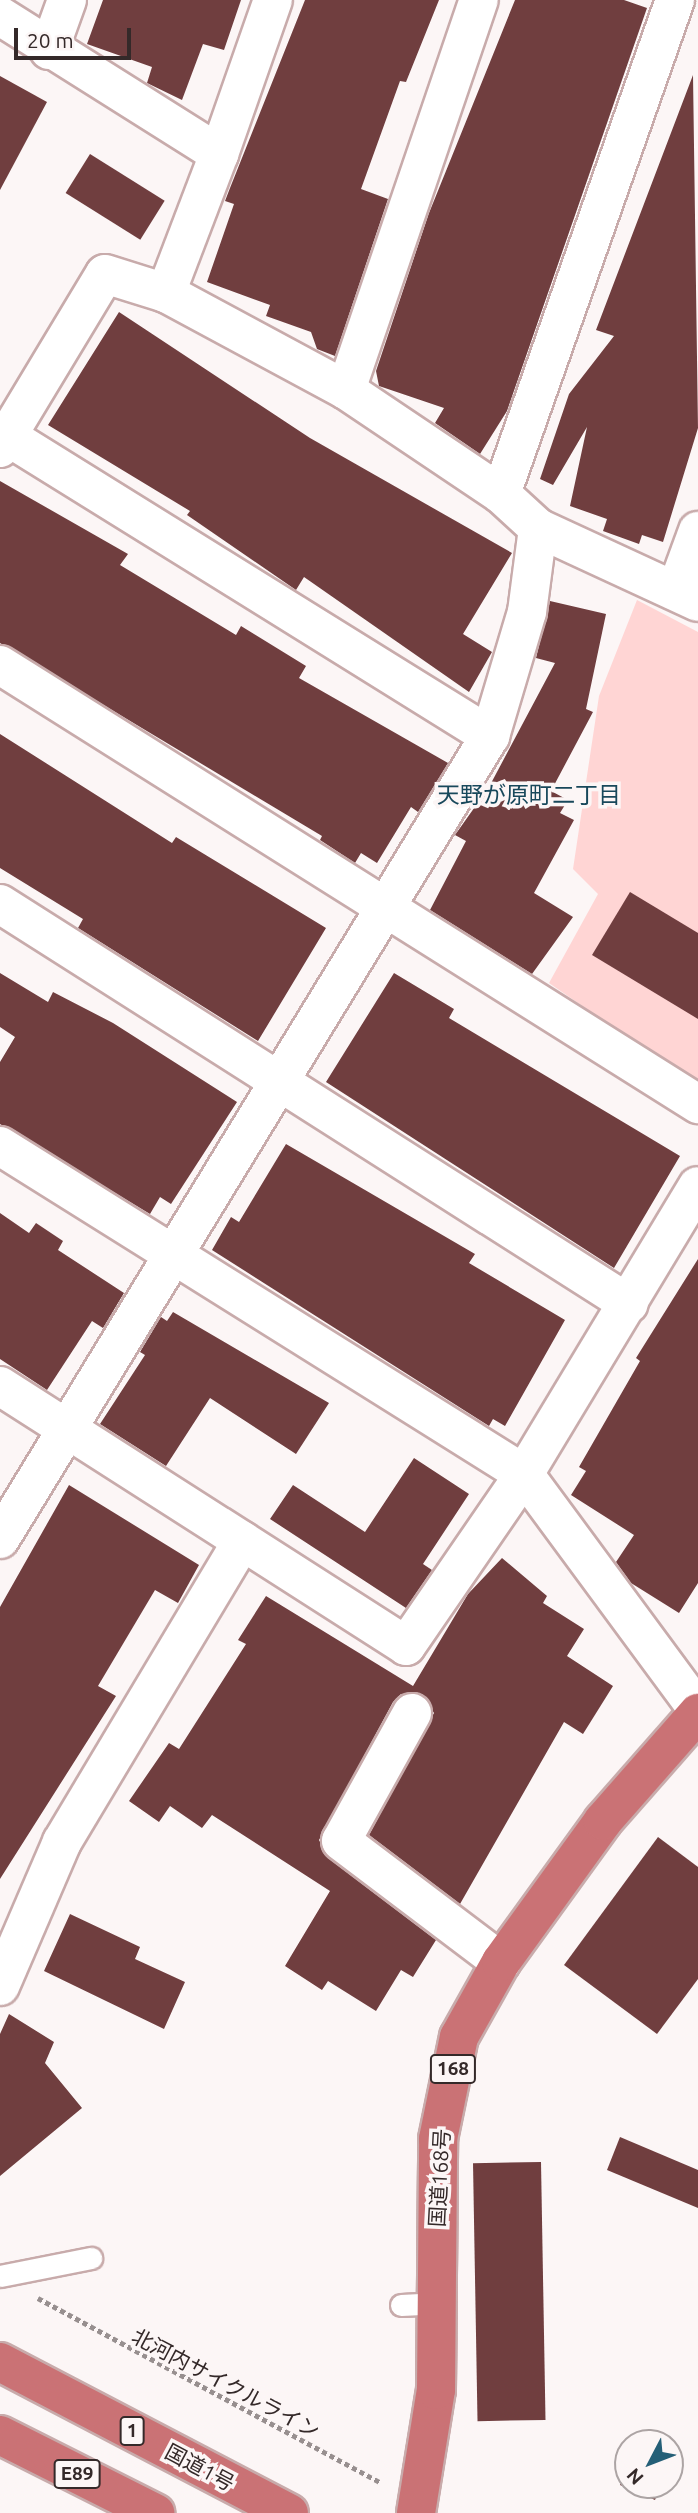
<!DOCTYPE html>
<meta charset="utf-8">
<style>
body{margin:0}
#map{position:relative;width:698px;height:2513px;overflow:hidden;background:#fcf6f6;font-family:Ubuntu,"Noto Sans JP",sans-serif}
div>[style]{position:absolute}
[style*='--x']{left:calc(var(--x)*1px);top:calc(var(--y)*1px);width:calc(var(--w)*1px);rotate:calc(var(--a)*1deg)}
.green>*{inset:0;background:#ffd5d4}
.building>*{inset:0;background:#703e3f;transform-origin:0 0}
.path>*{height:4.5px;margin-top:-2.25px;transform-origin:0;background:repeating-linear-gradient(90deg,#978f8f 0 5px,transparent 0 8.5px)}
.roads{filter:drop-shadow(2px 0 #c8abab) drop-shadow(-2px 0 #c8abab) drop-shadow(0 2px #c8abab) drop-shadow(0 -2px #c8abab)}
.lane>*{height:21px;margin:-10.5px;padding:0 10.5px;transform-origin:10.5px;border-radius:10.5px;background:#fff}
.street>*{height:38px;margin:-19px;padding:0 19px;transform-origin:19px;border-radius:19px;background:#fff}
.highway>*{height:38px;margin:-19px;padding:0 19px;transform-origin:19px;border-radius:19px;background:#ca7275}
span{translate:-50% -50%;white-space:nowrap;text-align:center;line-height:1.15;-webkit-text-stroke:7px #fcf6f6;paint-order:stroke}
.shield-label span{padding:2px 5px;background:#fcf6f6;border:2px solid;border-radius:5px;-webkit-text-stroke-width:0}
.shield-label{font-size:19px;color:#342929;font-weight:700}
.street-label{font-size:21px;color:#342929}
.neighbourhood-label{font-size:23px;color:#18485b}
.north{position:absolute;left:614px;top:2429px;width:70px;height:70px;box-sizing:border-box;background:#fcf6f6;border:2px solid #aca4a4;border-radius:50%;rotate:228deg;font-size:19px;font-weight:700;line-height:28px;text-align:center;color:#342929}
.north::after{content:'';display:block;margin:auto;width:24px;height:32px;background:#245f77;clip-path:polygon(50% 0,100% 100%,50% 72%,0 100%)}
.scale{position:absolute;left:14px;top:28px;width:117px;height:32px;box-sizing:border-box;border:4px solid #342929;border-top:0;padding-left:9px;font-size:21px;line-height:24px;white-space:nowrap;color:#342929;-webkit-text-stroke:5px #fcf6f6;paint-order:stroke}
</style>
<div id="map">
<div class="green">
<div style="clip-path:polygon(637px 600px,698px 632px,698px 1086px,549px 983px,598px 894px,573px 869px,599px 696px)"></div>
</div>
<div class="building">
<div style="clip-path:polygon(103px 0,241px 0,224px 50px,203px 44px,182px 100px,147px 83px,152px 67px,87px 44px)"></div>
<div style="clip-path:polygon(305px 0,439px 0,406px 82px,400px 81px,361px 189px,388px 199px,335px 356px,317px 349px,311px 332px,266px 316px,270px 305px,207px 282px,234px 204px,225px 201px,230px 188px)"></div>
<div style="clip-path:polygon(515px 0,624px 0,647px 8px,507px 411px,480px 454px,435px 423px,444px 408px,379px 386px,376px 371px,429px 213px)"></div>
<div style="clip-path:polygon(693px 75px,698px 428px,663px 542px,642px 535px,639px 544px,603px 531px,607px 519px,570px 506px,587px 427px,553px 485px,540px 479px,569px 394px,614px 336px,596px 330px)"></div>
<div style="clip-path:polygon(0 76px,47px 102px,0 190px)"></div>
<div style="left:90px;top:154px;width:88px;height:46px;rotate:32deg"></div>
<div style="clip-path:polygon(119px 312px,310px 438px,512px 553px,463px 634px,492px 652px,469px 692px,304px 577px,296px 590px,187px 515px,190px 511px,48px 425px)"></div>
<div style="clip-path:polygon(0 481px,128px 554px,120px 565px,236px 635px,241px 626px,306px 666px,299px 678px,448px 763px,418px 812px,411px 807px,377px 863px,361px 853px,355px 863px,320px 840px,322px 836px,0 643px)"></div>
<div style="clip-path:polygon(550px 601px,606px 614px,586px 709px,593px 712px,551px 791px,568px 800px,560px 813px,574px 820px,534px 893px,573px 917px,532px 974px,430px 910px,466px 841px,455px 835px,489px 787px,555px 663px,536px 658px)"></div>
<div style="clip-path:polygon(0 734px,172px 843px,176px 837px,326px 928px,258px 1041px,78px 928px,83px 919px,0 868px)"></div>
<div style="clip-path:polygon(630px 892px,698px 933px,698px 1019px,592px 955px)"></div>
<div style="clip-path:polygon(0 973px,48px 1002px,53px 992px,113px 1023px,237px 1102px,171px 1204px,160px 1197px,150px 1214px,0 1124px,0 1062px,15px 1037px,0 1027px)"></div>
<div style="clip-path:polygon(394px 973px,454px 1009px,449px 1018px,680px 1156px,614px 1268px,326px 1082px)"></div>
<div style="clip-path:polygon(286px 1144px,475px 1254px,469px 1263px,565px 1320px,505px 1426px,493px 1419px,489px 1426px,212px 1250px,231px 1217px,239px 1222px)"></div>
<div style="clip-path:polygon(0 1213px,29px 1233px,36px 1223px,63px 1241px,58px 1250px,124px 1293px,103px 1328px,92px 1321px,47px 1390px,0 1359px)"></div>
<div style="clip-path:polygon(698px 1259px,698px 1583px,679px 1613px,631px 1583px,616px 1562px,634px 1535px,571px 1495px,586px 1471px,579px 1467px,640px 1361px,636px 1358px)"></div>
<div style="clip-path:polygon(173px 1312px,329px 1403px,296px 1454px,210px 1398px,166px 1466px,100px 1424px,145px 1355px,140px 1352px,161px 1317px,167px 1321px)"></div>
<div style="clip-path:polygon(414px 1458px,469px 1494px,423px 1564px,432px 1570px,406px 1608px,270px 1519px,293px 1485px,365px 1532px)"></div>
<div style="clip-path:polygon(69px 1485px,199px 1565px,178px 1603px,155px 1590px,98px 1686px,116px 1696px,0 1879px,0 1607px)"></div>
<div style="clip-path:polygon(502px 1558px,547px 1596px,543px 1603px,584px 1629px,567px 1656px,613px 1686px,583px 1734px,564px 1722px,460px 1904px,369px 1835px,434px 1713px,422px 1694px,401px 1694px,393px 1702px,319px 1840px,328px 1858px,436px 1940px,413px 1977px,401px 1970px,376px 2011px,328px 1981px,322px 1990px,285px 1966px,330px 1891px,212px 1815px,202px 1828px,170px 1806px,159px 1822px,129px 1801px,169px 1743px,179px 1749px,246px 1644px,238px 1640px,266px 1596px,413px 1686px,468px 1594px)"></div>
<div style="clip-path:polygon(658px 1837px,698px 1867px,698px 1979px,657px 2034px,564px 1965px)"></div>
<div style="clip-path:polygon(70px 1914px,140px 1947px,135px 1959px,185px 1982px,164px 2029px,44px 1971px)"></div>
<div style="clip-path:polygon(9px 2014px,54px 2042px,45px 2063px,82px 2108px,0 2176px,0 2034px)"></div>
<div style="clip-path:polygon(620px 2137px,698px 2170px,698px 2208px,607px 2170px)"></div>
<div style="left:541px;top:2162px;width:258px;height:68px;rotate:89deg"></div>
<div style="clip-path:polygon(628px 2466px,628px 2485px,661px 2485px,655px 2500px,620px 2485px)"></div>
</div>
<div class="path">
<div style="--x:38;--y:2298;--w:390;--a:28.3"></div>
</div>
<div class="roads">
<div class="lane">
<div style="--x:0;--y:2276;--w:93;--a:-11.2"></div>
<div style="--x:401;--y:2305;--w:35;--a:-3"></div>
</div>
<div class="street">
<div style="--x:0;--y:16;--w:259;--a:32.2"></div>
<div style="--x:219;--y:154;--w:149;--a:110.9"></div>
<div style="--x:49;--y:50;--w:53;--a:-70.2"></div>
<div style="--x:219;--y:154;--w:163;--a:-70.7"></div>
<div style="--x:346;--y:390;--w:412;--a:-71.2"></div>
<div style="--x:7;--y:436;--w:569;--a:31.85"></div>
<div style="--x:0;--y:448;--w:203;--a:-58.9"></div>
<div style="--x:105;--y:274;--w:64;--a:17.3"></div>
<div style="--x:166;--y:293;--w:204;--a:28.3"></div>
<div style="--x:346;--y:390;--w:187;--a:33.9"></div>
<div style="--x:501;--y:494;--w:50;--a:42.6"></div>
<div style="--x:538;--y:528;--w:176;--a:24.8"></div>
<div style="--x:501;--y:494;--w:524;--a:-70.6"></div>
<div style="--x:676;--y:591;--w:64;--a:-69.9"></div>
<div style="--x:0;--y:665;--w:825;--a:32.17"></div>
<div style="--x:0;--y:904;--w:745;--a:32.45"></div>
<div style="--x:0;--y:1146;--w:618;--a:32.04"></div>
<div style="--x:524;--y:1474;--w:293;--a:53.6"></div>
<div style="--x:0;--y:1386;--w:482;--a:32.6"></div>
<div style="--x:406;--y:1646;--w:209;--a:-55.5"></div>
<div style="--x:524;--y:1474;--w:336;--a:-58.9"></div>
<div style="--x:0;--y:1539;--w:941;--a:-58.61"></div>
<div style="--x:490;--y:736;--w:129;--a:-73.4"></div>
<div style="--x:527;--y:612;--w:85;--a:-82.5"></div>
<div style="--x:412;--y:1713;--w:146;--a:119"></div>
<div style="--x:341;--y:1841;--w:201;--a:37.1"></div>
<div style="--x:0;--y:1986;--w:157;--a:-66.7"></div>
<div style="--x:62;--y:1842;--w:351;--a:-59.1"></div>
</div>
<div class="highway">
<div style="--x:0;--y:2362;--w:326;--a:27.6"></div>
<div style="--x:0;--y:2435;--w:174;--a:26.7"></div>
<div style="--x:416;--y:2513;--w:125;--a:-80.8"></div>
<div style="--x:436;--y:2390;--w:251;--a:-89.5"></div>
<div style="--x:438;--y:2139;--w:104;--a:-78.4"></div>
<div style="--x:459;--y:2037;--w:86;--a:-60.8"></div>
<div style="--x:501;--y:1962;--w:174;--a:-54.1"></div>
<div style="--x:603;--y:1821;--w:144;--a:-48.7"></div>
</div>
</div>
<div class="shield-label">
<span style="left:453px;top:2069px">168</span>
<span style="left:132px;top:2431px">1</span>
<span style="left:77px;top:2474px">E89</span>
</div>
<div class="street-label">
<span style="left:439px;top:2178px;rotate:-87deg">国道168号</span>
<span style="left:226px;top:2383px;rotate:28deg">北河内サイクルライン</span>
<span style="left:200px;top:2467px;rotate:28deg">国道1号</span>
</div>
<div class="neighbourhood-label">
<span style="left:529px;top:795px">天野が原町二丁目</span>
</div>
<div class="north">N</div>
<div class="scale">20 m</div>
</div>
